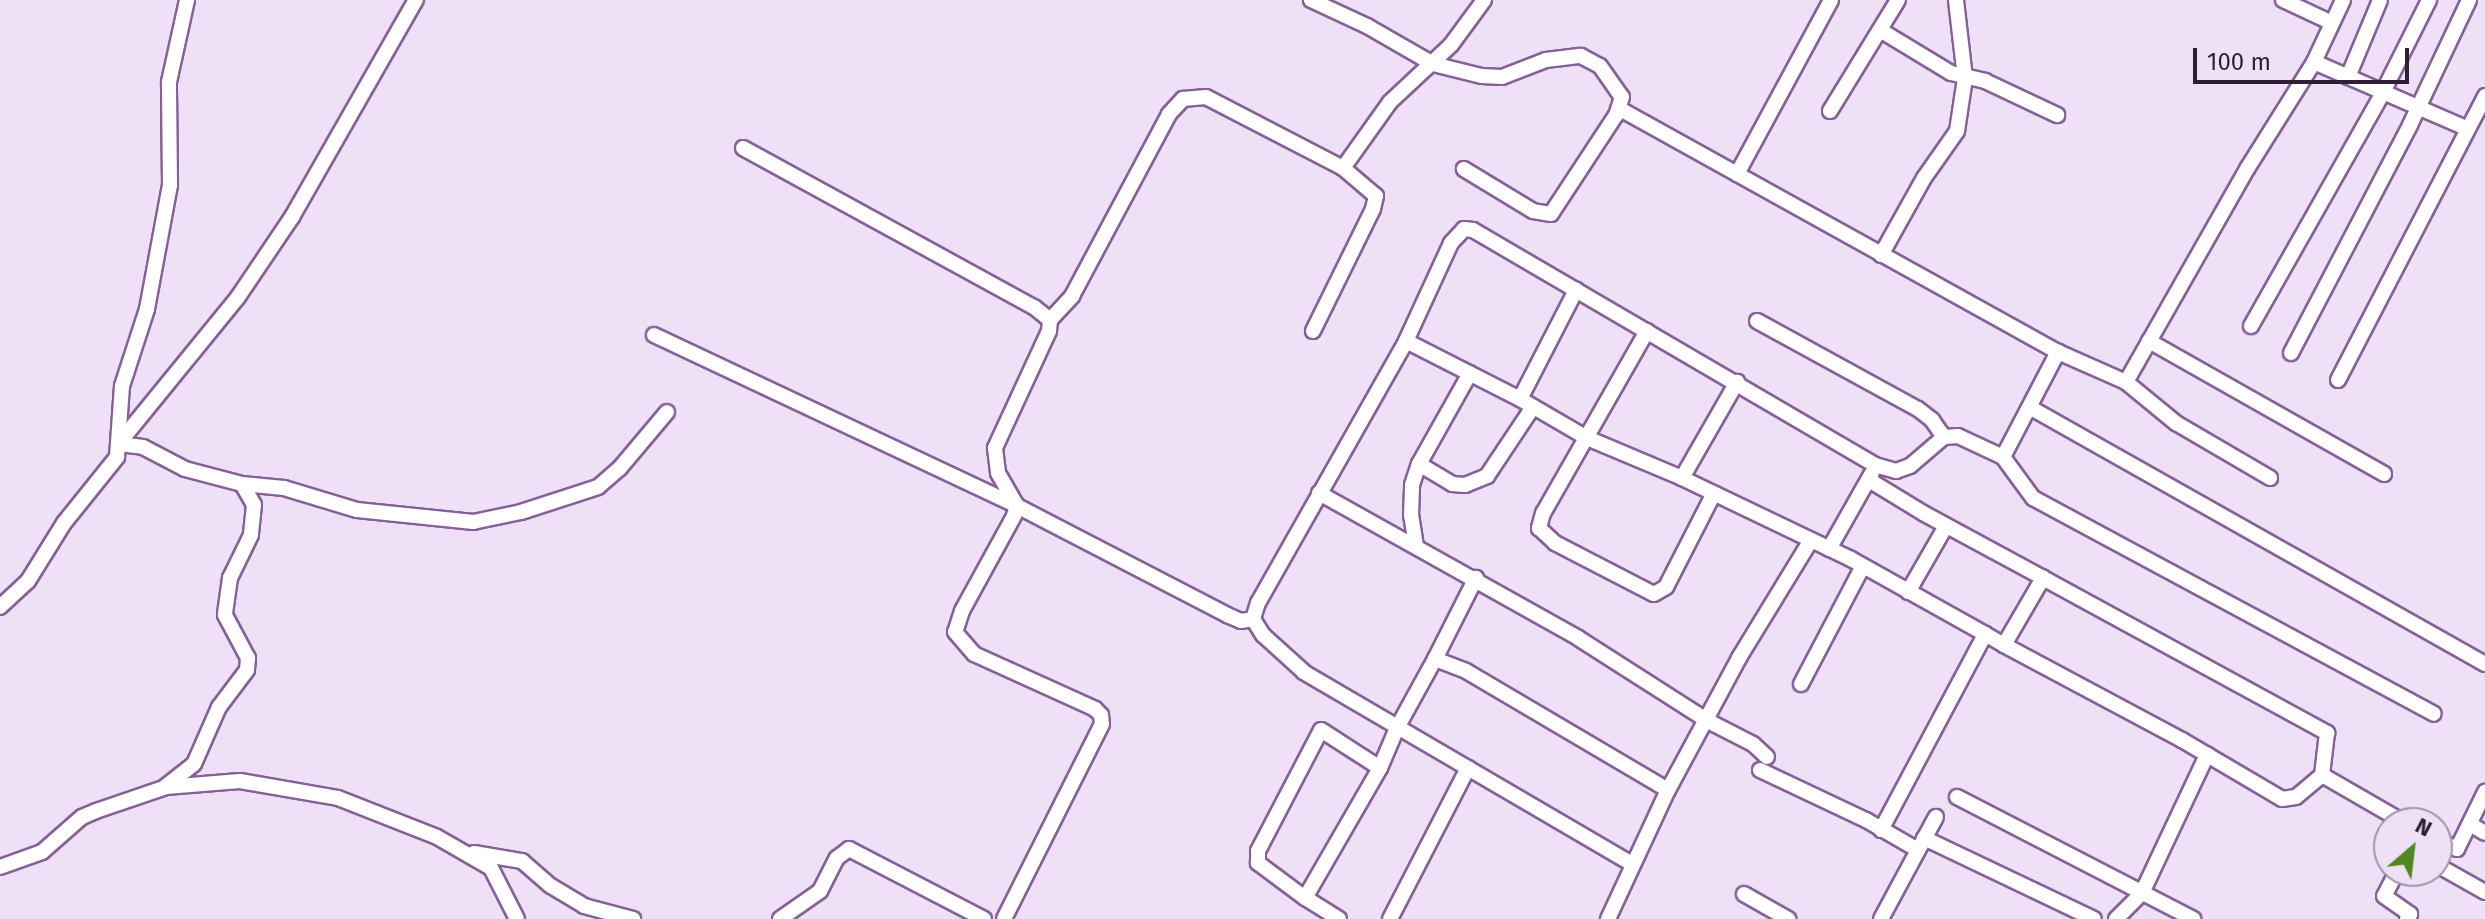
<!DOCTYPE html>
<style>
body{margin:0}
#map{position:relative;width:2485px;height:919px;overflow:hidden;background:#efe0f7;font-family:"Fira Sans",sans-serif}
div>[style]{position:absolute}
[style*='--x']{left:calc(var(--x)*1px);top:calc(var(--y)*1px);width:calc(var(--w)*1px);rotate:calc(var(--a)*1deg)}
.roads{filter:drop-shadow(2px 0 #856296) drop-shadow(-2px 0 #856296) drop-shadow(0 2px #856296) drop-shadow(0 -2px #856296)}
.minor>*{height:14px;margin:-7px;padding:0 7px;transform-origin:7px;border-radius:7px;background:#fff}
span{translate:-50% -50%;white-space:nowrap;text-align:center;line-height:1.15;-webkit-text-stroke:8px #efe0f7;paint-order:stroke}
.north{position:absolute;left:2373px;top:807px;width:80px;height:80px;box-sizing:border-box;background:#efe0f7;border:2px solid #a293a9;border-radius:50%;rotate:28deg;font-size:22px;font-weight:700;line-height:32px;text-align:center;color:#2e1f35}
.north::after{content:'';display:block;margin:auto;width:28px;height:36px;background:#508822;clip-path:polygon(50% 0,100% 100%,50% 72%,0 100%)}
.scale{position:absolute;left:2193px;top:48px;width:216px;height:36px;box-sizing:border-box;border:4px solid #2e1f35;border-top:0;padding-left:10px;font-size:24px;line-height:28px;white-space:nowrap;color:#2e1f35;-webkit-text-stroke:6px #efe0f7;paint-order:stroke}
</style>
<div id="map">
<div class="roads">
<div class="minor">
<div style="--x:1311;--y:0;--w:62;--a:24.9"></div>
<div style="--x:1367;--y:26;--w:76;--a:29.9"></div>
<div style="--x:1433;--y:64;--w:50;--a:13.8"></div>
<div style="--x:1482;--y:76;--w:20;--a:3"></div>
<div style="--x:1502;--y:77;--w:47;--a:-21.1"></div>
<div style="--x:1546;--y:60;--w:35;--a:-7"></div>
<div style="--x:1581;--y:56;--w:21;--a:28"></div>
<div style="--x:1600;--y:66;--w:38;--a:55"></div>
<div style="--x:1622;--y:97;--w:19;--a:108"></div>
<div style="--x:1616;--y:115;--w:118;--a:123.3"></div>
<div style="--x:1551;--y:214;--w:18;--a:-171"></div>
<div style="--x:1533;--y:211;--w:81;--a:-148.7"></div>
<div style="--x:2283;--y:0;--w:52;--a:25.1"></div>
<div style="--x:1880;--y:30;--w:83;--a:31.2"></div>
<div style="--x:1951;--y:73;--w:35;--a:13"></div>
<div style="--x:1985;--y:81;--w:80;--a:25.3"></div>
<div style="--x:2314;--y:62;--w:166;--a:23.5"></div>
<div style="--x:2348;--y:77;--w:83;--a:-67.4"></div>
<div style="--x:1620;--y:109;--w:501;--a:29.02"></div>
<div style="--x:1830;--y:111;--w:130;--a:-58.5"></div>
<div style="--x:743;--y:148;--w:332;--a:28.7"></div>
<div style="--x:1034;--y:307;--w:21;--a:39"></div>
<div style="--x:1050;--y:320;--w:11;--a:95"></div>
<div style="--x:1049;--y:331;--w:129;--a:114.8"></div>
<div style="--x:995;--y:448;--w:25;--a:83"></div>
<div style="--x:998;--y:473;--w:38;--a:60"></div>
<div style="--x:1017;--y:506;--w:10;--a:107"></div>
<div style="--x:1014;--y:516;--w:108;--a:118.7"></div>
<div style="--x:962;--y:611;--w:22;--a:108"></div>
<div style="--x:955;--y:632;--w:29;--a:49"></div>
<div style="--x:974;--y:654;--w:133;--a:24.4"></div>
<div style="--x:1095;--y:709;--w:8;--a:45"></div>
<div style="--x:1101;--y:715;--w:9;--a:84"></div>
<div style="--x:1102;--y:724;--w:218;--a:116.7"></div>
<div style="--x:1343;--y:168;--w:81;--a:-54.5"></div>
<div style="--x:1390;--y:102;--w:83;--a:-43.1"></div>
<div style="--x:1451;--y:45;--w:56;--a:-53.7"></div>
<div style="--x:1737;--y:174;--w:198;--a:-61.6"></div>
<div style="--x:1881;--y:255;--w:88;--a:-60.8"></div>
<div style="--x:1924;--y:178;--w:57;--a:-54.9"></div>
<div style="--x:1957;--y:131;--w:54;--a:-81.4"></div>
<div style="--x:1965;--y:78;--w:79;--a:-96.6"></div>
<div style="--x:1050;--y:320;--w:33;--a:-47"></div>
<div style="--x:1072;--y:296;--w:206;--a:-61.9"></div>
<div style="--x:1169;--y:114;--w:21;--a:-47"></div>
<div style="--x:1183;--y:99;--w:23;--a:-5"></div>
<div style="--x:1206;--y:97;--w:154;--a:27.4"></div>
<div style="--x:1343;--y:168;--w:43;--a:40.3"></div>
<div style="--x:1376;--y:196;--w:13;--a:103"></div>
<div style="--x:1373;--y:209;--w:136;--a:116.2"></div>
<div style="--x:1757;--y:321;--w:183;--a:28.7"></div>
<div style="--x:1918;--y:409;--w:18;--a:38"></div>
<div style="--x:1932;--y:420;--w:21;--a:55"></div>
<div style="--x:2251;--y:326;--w:266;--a:-60.5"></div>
<div style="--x:2382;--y:94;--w:105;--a:-63.4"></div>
<div style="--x:1647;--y:331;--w:210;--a:119.7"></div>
<div style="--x:1543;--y:513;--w:16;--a:105"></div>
<div style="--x:1539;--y:528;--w:22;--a:43"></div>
<div style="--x:1555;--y:543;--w:111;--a:27.3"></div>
<div style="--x:1654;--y:594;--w:14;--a:-30"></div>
<div style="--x:1666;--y:587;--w:103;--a:-62.9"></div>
<div style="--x:654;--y:335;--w:401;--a:25.2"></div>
<div style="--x:1017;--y:506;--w:237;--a:27.4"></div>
<div style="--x:1227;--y:615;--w:15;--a:23"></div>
<div style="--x:1241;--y:621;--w:12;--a:-9"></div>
<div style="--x:1406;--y:341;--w:108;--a:-65.3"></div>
<div style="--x:1451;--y:243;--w:19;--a:-47"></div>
<div style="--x:1464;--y:229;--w:9;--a:6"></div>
<div style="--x:1473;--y:230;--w:466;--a:30.3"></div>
<div style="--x:1875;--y:465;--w:22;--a:16"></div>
<div style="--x:1896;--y:471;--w:15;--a:-20"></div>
<div style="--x:1910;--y:466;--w:45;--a:-40.5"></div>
<div style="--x:1944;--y:437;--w:14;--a:-4"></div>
<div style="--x:1958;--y:436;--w:50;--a:25"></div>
<div style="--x:2003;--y:457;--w:119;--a:-62.4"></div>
<div style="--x:2058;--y:352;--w:74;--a:23.8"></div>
<div style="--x:2126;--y:382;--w:245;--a:-60.4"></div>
<div style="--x:2247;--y:169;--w:126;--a:-57.9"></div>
<div style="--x:2314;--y:62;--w:68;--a:-64.9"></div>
<div style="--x:2149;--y:341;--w:270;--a:29.5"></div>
<div style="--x:2291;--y:353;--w:257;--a:-62.4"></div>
<div style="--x:2410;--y:125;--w:138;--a:-64.7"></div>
<div style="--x:2338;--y:380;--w:320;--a:-62.6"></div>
<div style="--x:2126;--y:382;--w:65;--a:39.4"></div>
<div style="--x:2176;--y:423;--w:109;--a:30.3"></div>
<div style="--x:1520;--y:399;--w:123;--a:-62.8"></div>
<div style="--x:2031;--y:408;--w:521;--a:29.42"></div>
<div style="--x:119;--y:443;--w:188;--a:-50.8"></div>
<div style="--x:238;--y:297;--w:97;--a:-56"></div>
<div style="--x:292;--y:217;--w:250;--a:-60.3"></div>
<div style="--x:119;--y:444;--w:24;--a:7"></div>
<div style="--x:143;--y:447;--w:47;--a:27.6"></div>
<div style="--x:185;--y:469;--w:59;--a:14.7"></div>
<div style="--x:242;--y:484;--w:24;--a:60"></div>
<div style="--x:254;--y:505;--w:30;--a:96"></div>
<div style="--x:251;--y:535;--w:48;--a:116"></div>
<div style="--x:230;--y:578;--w:37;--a:98"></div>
<div style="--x:225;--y:615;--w:49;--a:61.9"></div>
<div style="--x:248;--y:658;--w:12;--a:95"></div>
<div style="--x:247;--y:670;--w:46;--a:127.1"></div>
<div style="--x:219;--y:707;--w:62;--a:113.7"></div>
<div style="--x:194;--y:764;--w:36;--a:142"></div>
<div style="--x:2003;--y:457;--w:51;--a:53.8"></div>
<div style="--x:2033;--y:498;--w:455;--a:28.3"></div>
<div style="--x:1419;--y:464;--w:39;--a:31"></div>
<div style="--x:1452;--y:484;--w:13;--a:4"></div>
<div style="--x:1465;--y:485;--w:24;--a:-22"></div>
<div style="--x:1487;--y:476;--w:83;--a:-56.3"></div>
<div style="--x:1682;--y:478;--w:111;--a:-60.2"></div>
<div style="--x:1869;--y:480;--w:63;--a:31.4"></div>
<div style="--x:1923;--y:513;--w:136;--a:28.4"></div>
<div style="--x:242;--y:484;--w:42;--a:5.4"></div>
<div style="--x:284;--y:488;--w:76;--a:16.8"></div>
<div style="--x:357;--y:510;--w:117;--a:5.9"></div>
<div style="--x:473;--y:522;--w:49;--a:-11.8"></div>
<div style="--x:521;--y:512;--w:81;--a:-18"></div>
<div style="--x:598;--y:487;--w:29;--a:-41"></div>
<div style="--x:620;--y:468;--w:73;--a:-50"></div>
<div style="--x:1319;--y:493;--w:297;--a:29.2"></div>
<div style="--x:1578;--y:638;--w:154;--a:32.6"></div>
<div style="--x:1708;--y:721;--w:51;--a:27.1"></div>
<div style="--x:1753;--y:744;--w:19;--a:43"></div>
<div style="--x:1416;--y:546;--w:30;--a:-99"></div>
<div style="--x:1411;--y:516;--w:31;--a:-88"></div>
<div style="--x:1412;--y:485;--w:22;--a:-72"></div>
<div style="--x:1419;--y:464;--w:104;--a:-60.7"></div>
<div style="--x:1829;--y:549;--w:87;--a:-60.5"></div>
<div style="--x:1908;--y:592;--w:76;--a:-60.1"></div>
<div style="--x:0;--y:607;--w:38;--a:-43"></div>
<div style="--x:28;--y:581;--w:68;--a:-58.2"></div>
<div style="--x:64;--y:523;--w:85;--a:-51.2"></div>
<div style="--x:117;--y:457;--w:71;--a:-86"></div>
<div style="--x:122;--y:386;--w:81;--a:-72"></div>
<div style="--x:147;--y:309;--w:126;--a:-79.5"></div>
<div style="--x:170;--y:185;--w:103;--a:-90.6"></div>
<div style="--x:169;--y:82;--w:84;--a:-77.6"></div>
<div style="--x:2004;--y:645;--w:202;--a:28.1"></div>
<div style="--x:2182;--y:740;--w:116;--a:30.5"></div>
<div style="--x:2282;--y:799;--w:14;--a:-8"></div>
<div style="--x:2296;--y:797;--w:34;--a:-40"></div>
<div style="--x:1435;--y:659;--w:91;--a:-63.2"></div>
<div style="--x:1801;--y:684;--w:133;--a:-62.3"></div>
<div style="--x:1760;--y:770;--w:117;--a:25.3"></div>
<div style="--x:1866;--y:820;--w:60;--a:30"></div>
<div style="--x:1957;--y:797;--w:266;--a:27.3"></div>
<div style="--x:2470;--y:824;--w:17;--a:31"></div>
<div style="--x:1881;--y:830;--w:222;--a:-62"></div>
<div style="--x:1985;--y:634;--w:22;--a:30"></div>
<div style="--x:2004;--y:645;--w:78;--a:-59.8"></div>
<div style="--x:2043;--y:578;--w:324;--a:28.6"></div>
<div style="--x:2327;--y:733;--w:42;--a:96.8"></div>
<div style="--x:2322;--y:775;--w:96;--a:30"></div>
<div style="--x:1924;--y:838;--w:188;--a:25.5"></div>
<div style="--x:2437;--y:840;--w:22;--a:24"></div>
<div style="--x:2457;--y:849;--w:64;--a:-63.8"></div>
<div style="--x:474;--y:853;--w:49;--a:9.5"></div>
<div style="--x:522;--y:861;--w:38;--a:41"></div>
<div style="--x:551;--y:886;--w:39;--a:31"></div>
<div style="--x:584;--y:906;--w:51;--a:14.9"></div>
<div style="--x:1632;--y:864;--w:380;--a:-149.7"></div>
<div style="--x:1304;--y:672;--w:55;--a:-137.9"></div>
<div style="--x:1263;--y:635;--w:19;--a:-122"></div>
<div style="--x:1253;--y:619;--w:17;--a:-73"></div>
<div style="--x:1258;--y:603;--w:301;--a:-60.5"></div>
<div style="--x:1406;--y:341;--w:128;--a:27"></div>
<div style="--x:1520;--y:399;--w:78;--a:30.2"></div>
<div style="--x:1587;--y:438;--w:103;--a:22.8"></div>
<div style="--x:1682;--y:478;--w:187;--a:25.6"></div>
<div style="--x:1851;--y:559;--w:154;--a:29.2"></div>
<div style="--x:2437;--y:865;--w:55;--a:29.4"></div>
<div style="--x:0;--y:867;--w:45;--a:-19.7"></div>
<div style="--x:42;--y:852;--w:53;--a:-41.2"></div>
<div style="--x:82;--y:817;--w:15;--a:-23"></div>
<div style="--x:96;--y:811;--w:74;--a:-18.9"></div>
<div style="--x:166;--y:787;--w:74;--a:-4.6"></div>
<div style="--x:240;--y:781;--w:99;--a:9.8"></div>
<div style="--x:338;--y:798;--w:106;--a:21.5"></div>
<div style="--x:437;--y:837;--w:62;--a:29.9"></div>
<div style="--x:491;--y:868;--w:57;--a:63"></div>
<div style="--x:2397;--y:871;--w:28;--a:117"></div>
<div style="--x:2384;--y:896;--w:32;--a:35"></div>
<div style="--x:2410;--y:914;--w:6;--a:121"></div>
<div style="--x:1744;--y:894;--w:51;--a:29.6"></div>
<div style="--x:1305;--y:898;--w:59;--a:-143.3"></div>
<div style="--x:1258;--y:863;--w:12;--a:-90"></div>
<div style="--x:1258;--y:851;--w:136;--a:-62.5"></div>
<div style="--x:1321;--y:730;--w:70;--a:32.8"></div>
<div style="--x:780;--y:919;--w:49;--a:-35"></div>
<div style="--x:820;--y:891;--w:37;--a:-63"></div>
<div style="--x:837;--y:858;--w:15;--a:-37"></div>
<div style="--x:849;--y:849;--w:152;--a:27.4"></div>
<div style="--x:1339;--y:919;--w:40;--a:-148"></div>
<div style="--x:1305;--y:898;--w:150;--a:-60"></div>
<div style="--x:1380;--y:768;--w:43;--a:-67"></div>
<div style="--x:1397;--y:728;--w:79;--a:-61.2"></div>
<div style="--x:1435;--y:659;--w:33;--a:21"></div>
<div style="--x:1466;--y:671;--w:234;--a:30.5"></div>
<div style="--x:1390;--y:919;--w:170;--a:-62.7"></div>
<div style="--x:1608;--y:919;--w:142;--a:-65.1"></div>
<div style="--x:1668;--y:790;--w:150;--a:-61.7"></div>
<div style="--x:1739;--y:658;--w:138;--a:-58.6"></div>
<div style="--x:1881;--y:919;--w:116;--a:-61.7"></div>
<div style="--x:2116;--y:919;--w:37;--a:-45"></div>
<div style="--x:2142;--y:893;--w:153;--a:-64.8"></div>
</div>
</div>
<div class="north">N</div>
<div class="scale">100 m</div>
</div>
